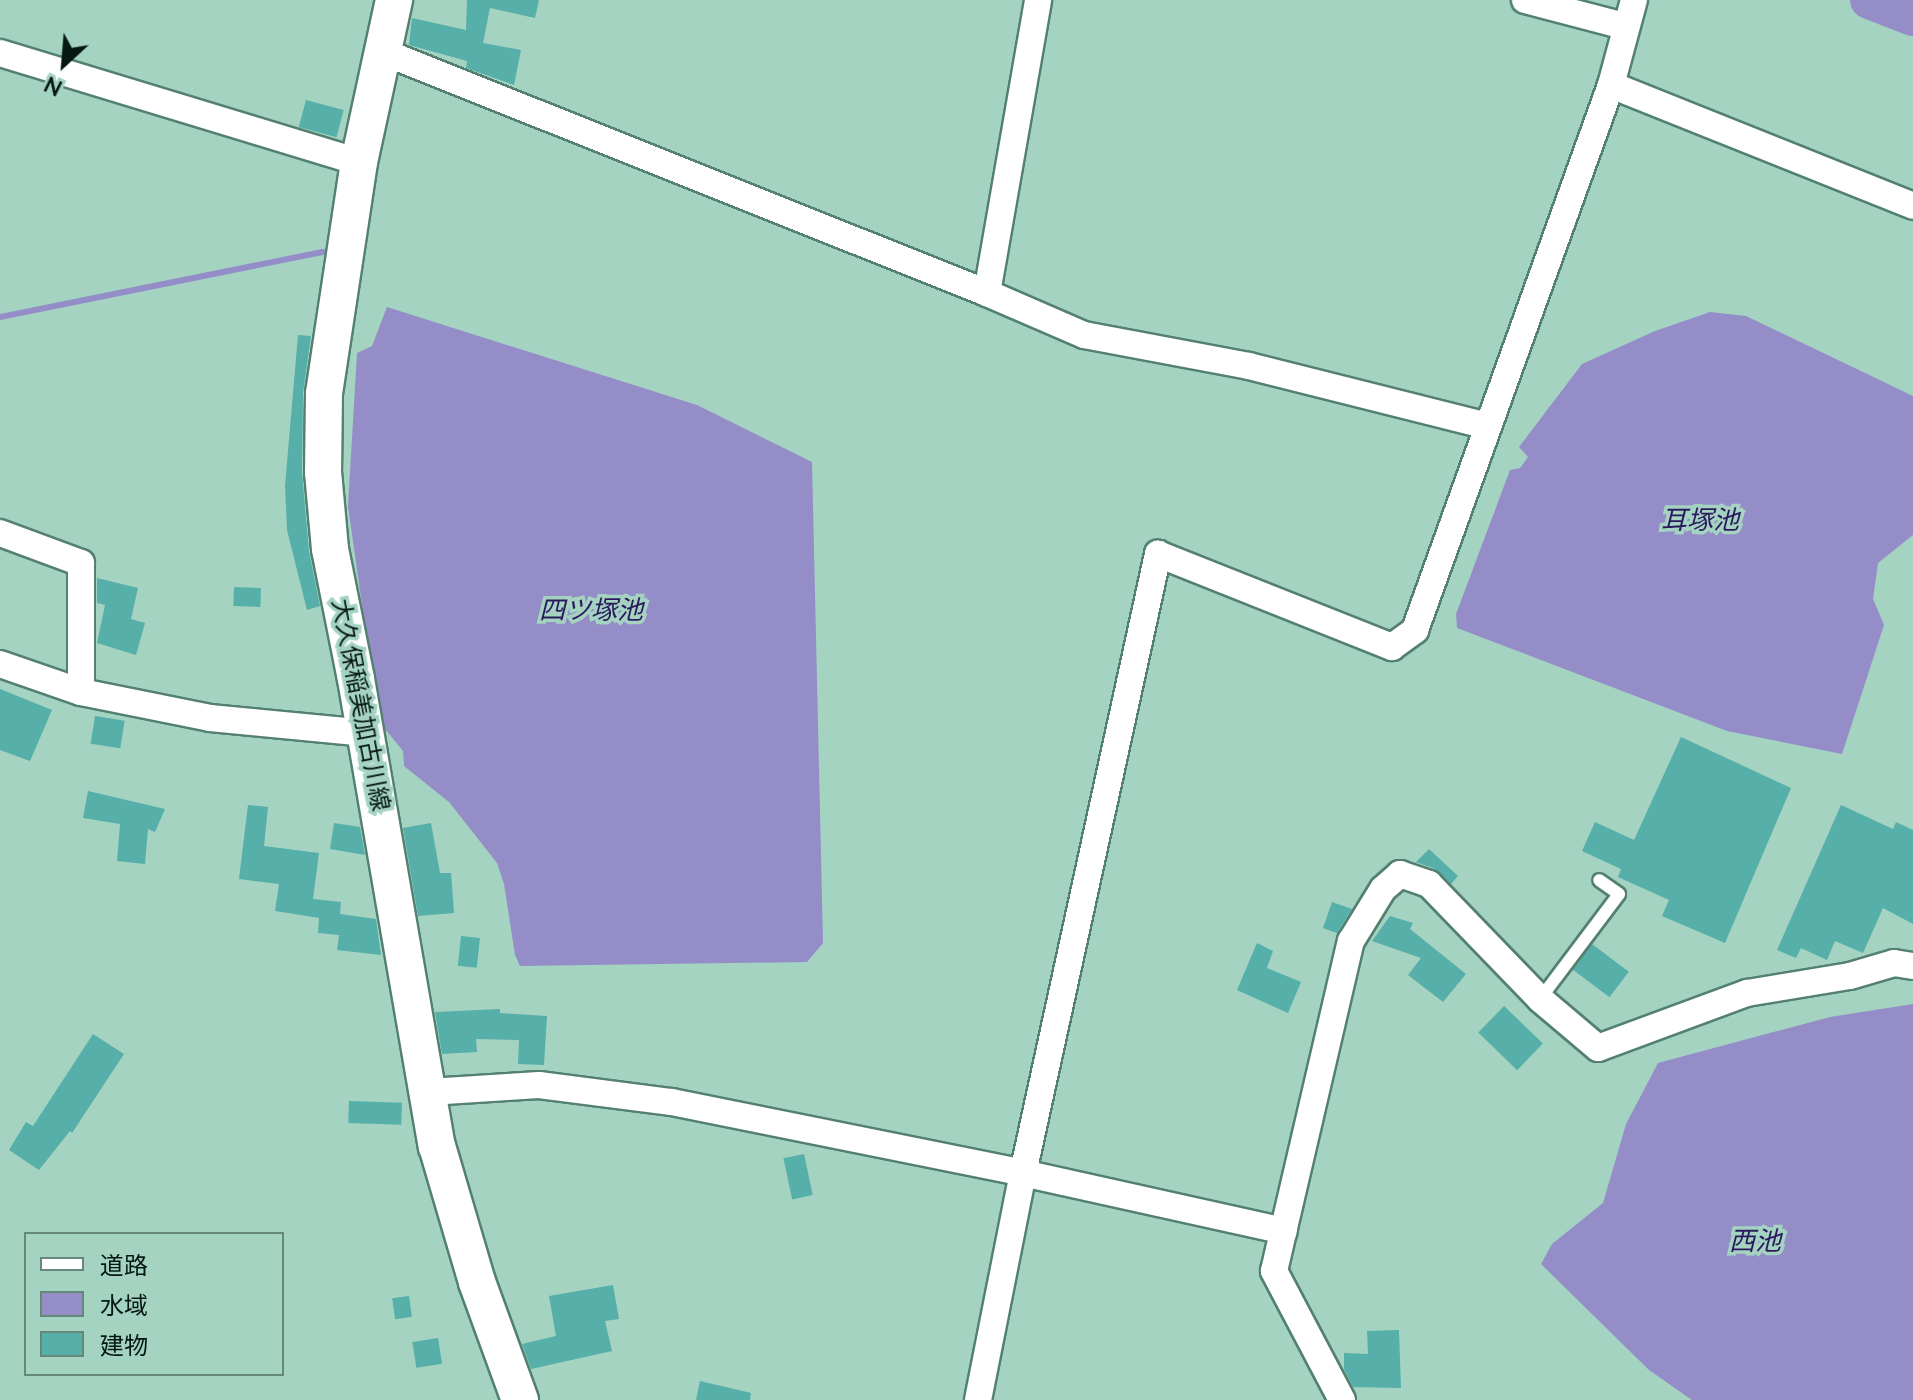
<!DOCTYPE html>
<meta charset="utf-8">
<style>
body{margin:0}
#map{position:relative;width:1913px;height:1400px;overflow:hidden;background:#a4d3c1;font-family:"Nunito Sans","Noto Sans JP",sans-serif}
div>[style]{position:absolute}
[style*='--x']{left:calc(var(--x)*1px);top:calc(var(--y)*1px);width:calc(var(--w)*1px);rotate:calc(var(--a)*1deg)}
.water>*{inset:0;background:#948dc8}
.stream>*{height:6px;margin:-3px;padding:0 3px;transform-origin:3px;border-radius:3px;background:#948dc8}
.river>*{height:38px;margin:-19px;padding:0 19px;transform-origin:19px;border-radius:19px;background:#948dc8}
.building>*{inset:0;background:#56afa9;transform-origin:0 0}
.roads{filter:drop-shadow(2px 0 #538070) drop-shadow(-2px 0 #538070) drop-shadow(0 2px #538070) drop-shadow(0 -2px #538070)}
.service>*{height:12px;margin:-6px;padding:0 6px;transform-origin:6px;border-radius:6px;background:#fff}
.minor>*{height:26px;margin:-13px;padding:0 13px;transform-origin:13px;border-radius:13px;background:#fff}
.secondary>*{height:36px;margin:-18px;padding:0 18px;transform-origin:18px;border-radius:18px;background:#fff}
span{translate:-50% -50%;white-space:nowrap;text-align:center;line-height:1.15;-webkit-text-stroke:7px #a4d3c1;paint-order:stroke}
.street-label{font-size:24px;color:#061812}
.water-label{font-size:26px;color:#2b195e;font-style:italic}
.legend{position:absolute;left:24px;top:1232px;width:260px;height:144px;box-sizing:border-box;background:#a4d3c1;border:2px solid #65887b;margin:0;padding:10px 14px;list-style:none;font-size:24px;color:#061812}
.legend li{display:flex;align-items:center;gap:16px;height:40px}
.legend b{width:40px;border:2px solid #65887b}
.north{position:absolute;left:24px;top:24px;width:80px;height:80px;-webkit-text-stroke:6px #a4d3c1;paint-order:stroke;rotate:206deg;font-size:22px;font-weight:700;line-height:32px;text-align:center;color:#061812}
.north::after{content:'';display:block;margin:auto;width:28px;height:36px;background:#061812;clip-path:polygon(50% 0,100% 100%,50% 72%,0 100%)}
</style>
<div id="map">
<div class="water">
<div style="clip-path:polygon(387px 307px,697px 405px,812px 462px,823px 943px,807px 962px,520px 966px,515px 955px,504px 884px,497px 863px,449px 802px,404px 766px,403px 751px,381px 724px,374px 690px,348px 506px,357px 353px,372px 346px)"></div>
<div style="clip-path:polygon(1710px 312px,1746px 316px,1913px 396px,1913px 535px,1878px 563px,1873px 599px,1884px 625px,1842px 754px,1727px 731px,1457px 628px,1456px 614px,1510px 470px,1520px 468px,1528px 457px,1519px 447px,1582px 364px,1655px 331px)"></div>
<div style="clip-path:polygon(1913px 1004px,1913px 1400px,1692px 1400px,1649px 1370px,1541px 1264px,1552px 1244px,1603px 1203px,1626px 1124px,1658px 1063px,1830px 1017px)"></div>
</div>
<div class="stream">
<div style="--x:0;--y:317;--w:329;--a:-11.4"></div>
</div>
<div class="river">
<div style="--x:1869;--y:0;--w:47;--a:21.1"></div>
</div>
<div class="building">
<div style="clip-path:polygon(467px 0,539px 0,535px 18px,490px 8px,483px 43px,521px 50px,514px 85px,466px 68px,467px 61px,409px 45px,412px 18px,466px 30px)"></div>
<div style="left:306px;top:100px;width:39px;height:28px;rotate:15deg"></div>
<div style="clip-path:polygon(298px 335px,311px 336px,303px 393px,302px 472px,309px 551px,320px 606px,307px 610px,287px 530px,285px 486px)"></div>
<div style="clip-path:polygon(97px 578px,138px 588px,131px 619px,145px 623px,136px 655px,97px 643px,105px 605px,97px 603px)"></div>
<div style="left:234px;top:587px;width:27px;height:19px;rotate:2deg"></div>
<div style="clip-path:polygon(0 689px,52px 710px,30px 761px,0 750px)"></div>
<div style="left:95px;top:716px;width:30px;height:28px;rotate:9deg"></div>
<div style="clip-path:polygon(1681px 737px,1791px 788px,1725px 943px,1662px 916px,1669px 900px,1618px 877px,1621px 869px,1582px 851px,1595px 822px,1634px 840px)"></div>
<div style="clip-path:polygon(88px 791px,165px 809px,155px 832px,148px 829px,145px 864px,117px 861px,120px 824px,83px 818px)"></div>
<div style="clip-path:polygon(248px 805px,268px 807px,264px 846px,319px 853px,313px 899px,341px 902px,340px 914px,376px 919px,381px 955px,337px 950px,339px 935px,318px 933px,319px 918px,275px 911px,279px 884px,239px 879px)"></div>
<div style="clip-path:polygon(1841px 805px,1893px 829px,1896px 822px,1913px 830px,1913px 924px,1883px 908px,1863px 953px,1835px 941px,1827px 960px,1801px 948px,1796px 958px,1777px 950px)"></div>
<div style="clip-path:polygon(334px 823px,360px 827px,365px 855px,330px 849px)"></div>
<div style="clip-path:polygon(431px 823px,440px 873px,451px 873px,454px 913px,418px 916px,403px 828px)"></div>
<div style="clip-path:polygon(1429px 849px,1458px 876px,1451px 884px,1435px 869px,1416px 862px)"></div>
<div style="clip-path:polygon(1332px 902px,1352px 909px,1337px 933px,1323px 928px)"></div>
<div style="clip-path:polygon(1390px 916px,1413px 923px,1410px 929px,1466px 974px,1443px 1002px,1408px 975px,1421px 958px,1372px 941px)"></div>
<div style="left:461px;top:936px;width:19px;height:30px;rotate:6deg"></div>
<div style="clip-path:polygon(1257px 943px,1273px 951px,1267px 968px,1301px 982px,1288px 1013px,1237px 990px)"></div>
<div style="left:1592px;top:944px;width:46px;height:32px;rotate:37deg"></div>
<div style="left:1504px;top:1006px;width:54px;height:37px;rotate:44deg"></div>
<div style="clip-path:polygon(500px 1009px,500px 1013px,547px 1016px,544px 1065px,518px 1064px,519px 1040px,476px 1039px,477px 1052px,442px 1054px,435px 1012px)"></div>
<div style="clip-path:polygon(93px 1034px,124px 1054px,72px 1133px,70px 1131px,39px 1170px,9px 1150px,26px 1122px,33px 1126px)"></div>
<div style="left:349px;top:1101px;width:53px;height:22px;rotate:2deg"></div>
<div style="left:804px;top:1154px;width:42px;height:21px;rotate:78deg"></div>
<div style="clip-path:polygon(613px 1285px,619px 1319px,605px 1321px,612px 1351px,531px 1369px,522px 1344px,556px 1336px,549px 1296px)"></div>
<div style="left:409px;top:1296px;width:21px;height:17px;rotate:82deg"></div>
<div style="clip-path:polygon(1399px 1330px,1401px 1388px,1353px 1387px,1344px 1369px,1344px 1353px,1368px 1354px,1367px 1331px)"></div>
<div style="left:438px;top:1338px;width:26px;height:26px;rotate:81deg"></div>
<div style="clip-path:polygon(700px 1381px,751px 1393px,750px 1400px,696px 1400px)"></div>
</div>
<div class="roads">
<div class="service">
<div style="--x:1540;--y:999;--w:131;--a:-53"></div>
<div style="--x:1619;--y:894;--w:24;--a:-145"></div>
</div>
<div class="minor">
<div style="--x:1525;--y:0;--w:102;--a:14.7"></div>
<div style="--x:0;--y:53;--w:375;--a:16.9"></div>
<div style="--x:386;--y:53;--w:647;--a:21.77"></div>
<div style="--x:987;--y:293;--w:106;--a:23.4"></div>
<div style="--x:1084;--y:335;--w:168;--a:10.6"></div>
<div style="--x:1249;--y:366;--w:246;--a:14.1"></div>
<div style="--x:1611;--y:85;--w:325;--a:21.8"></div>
<div style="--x:987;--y:293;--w:297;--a:-80.1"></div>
<div style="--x:0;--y:533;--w:86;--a:20.3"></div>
<div style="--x:81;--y:563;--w:129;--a:90"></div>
<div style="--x:0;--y:664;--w:86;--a:19.1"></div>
<div style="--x:81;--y:692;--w:132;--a:11.4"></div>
<div style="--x:210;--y:718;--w:157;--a:5.5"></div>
<div style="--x:429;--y:1092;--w:110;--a:-3.6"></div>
<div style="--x:539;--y:1085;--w:134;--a:7.3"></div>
<div style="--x:672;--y:1102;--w:358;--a:11.4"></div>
<div style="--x:1023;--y:1173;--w:267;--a:12.5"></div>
<div style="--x:978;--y:1400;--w:231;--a:-78.8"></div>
<div style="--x:1023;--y:1173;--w:634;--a:-77.7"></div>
<div style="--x:1158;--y:554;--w:252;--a:21.7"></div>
<div style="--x:1392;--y:647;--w:29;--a:-36"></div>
<div style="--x:1415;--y:630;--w:579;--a:-70.22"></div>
<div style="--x:1611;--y:85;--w:88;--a:-74.9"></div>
<div style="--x:1342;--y:1400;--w:146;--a:-117.8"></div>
<div style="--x:1274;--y:1271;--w:339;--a:-76.9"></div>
<div style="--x:1351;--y:941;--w:61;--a:-58.4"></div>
<div style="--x:1383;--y:889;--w:23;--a:-41"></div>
<div style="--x:1400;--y:874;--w:31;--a:19"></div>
<div style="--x:1429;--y:884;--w:160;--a:46"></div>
<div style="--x:1540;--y:999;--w:76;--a:40.2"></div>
<div style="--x:1598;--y:1048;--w:159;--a:-20.3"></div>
<div style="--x:1747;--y:993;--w:104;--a:-9.4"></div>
<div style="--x:1850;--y:976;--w:46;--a:-16.5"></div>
<div style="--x:1894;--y:963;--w:19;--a:9"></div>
</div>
<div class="secondary">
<div style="--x:394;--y:0;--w:166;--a:102.2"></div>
<div style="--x:359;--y:162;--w:234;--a:98.6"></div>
<div style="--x:324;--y:393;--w:79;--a:90.7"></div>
<div style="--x:323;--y:472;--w:77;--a:84.8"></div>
<div style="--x:330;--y:549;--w:133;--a:78.7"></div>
<div style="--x:356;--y:679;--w:474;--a:80.2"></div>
<div style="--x:437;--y:1146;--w:142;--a:73.6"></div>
<div style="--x:477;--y:1282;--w:126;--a:70"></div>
</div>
</div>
<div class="street-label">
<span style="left:360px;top:705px;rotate:79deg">大久保稲美加古川線</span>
</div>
<div class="water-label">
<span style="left:1700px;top:521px">耳塚池</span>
<span style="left:591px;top:611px">四ツ塚池</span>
<span style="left:1755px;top:1242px">西池</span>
</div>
<ul class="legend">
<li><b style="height:10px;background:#fff"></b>道路</li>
<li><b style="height:22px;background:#948dc8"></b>水域</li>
<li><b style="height:22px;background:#56afa9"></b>建物</li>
</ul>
<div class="north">N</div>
</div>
